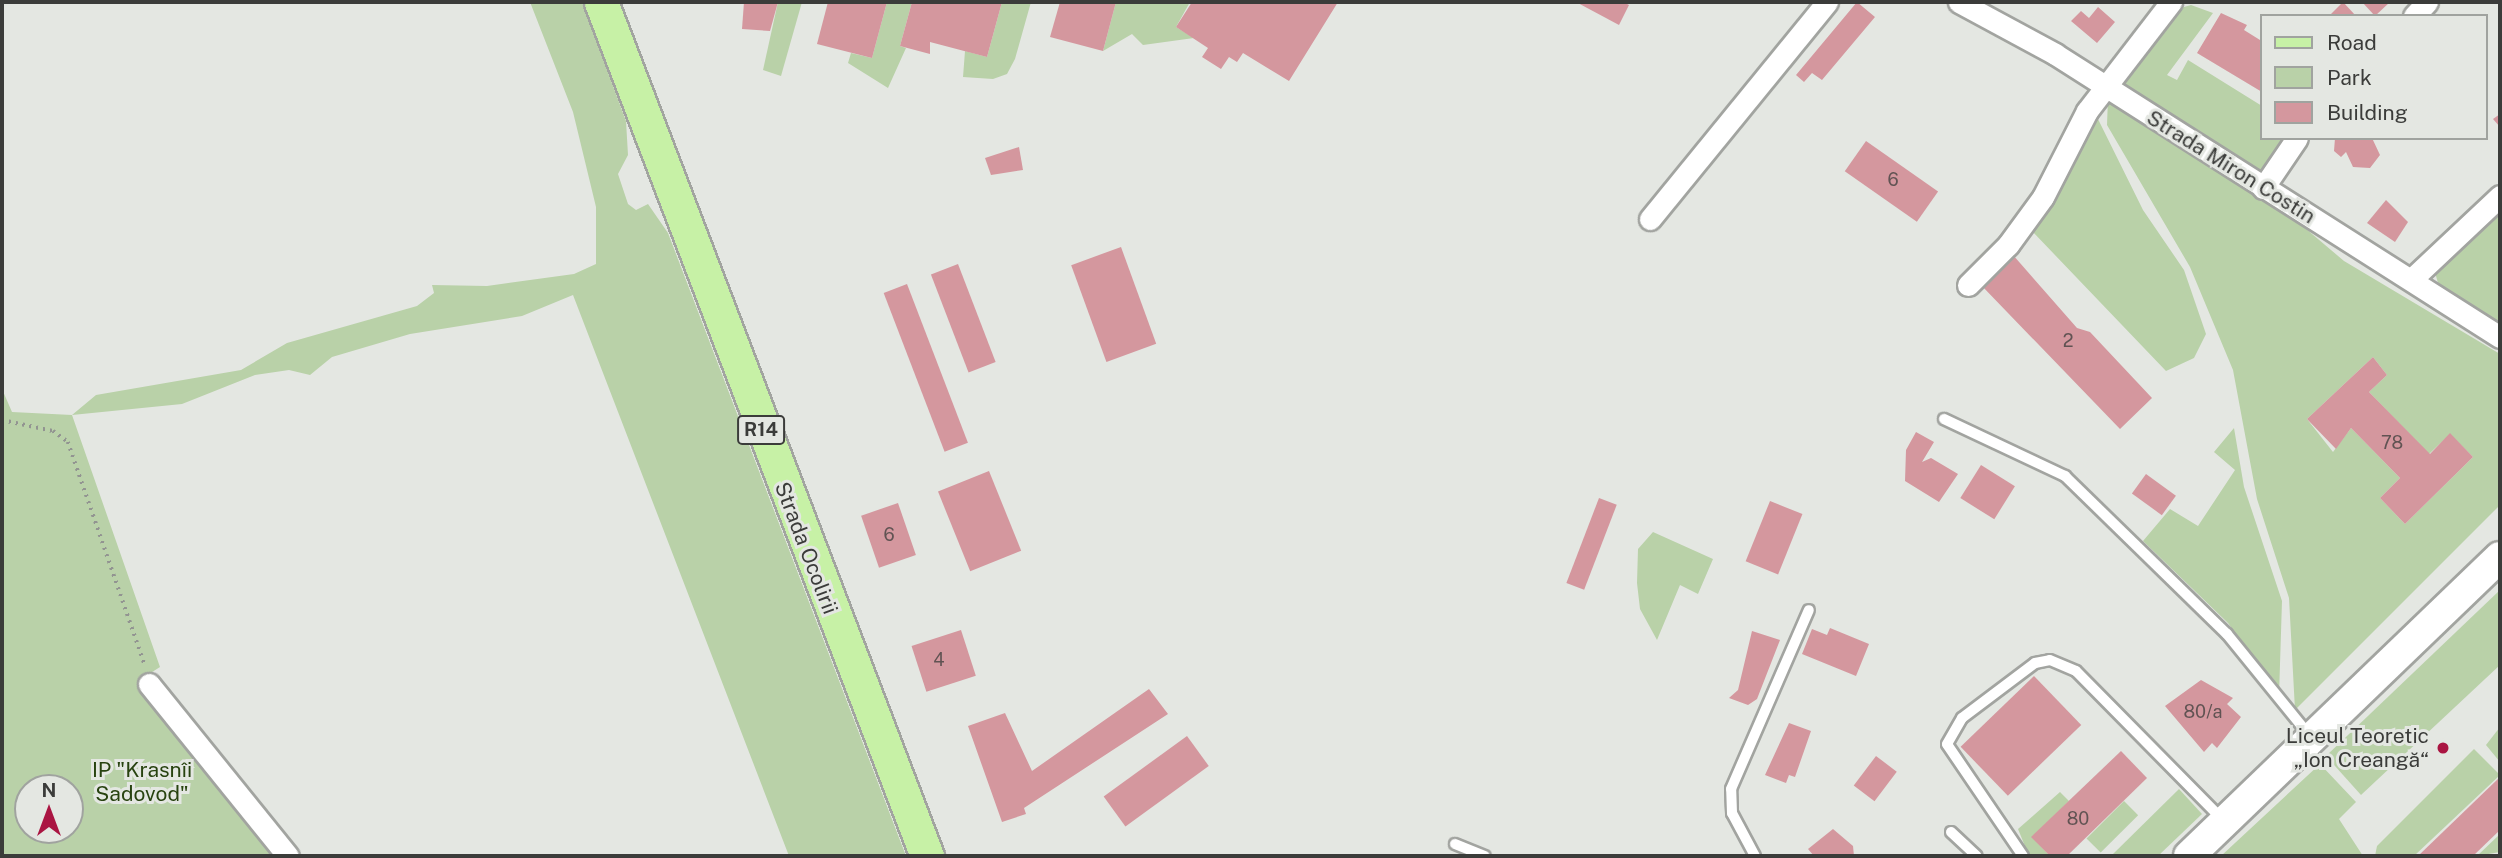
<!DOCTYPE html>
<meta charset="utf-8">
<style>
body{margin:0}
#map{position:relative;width:2502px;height:858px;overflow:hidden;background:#e4e7e2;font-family:"Public Sans",sans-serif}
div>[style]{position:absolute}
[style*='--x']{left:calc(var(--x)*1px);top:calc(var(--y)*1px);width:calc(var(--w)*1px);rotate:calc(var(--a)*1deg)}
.green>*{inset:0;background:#b9d1a8;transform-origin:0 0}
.building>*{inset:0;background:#d4979e;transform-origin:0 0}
.path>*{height:3.5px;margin-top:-1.75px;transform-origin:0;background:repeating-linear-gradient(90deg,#929491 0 2px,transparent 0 7px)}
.roads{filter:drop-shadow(2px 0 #a2a4a0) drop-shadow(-2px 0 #a2a4a0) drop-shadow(0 2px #a2a4a0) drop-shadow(0 -2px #a2a4a0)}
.lane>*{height:10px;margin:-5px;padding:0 5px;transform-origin:5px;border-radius:5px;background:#fff}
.street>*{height:21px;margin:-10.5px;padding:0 10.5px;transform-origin:10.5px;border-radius:10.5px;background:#fff}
.secondary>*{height:30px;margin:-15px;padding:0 15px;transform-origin:15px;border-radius:15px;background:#fff}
.primary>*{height:33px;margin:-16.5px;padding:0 16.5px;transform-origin:16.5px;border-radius:16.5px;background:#c7f1a6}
.dots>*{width:19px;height:19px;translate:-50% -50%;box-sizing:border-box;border:4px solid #e4e7e2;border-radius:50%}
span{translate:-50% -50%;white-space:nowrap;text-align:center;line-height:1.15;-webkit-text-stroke:6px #e4e7e2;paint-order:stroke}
.number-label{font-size:18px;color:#615353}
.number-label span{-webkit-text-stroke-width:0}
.shield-label span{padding:2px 5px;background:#e4e7e2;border:2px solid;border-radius:5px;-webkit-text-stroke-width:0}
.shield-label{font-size:19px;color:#3b3c3a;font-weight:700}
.street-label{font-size:21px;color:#3b3c3a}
.poi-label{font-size:21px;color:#3b3c3a}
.right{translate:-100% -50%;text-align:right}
.park-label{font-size:21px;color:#284310}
.frame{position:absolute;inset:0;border:4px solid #3b3c3a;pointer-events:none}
.legend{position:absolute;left:2260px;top:14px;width:228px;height:126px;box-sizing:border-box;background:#e4e7e2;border:2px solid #a0a39f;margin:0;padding:9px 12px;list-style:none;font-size:21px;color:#3b3c3a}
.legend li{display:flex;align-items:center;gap:14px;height:35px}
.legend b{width:35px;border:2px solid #a0a39f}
.north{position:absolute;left:14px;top:774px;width:70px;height:70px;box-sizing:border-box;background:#e4e7e2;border:2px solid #a0a39f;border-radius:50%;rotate:0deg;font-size:19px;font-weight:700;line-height:28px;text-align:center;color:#3b3c3a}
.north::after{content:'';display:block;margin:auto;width:24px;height:32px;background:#aa1542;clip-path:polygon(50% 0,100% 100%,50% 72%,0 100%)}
</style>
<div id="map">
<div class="green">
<div style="clip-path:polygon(evenodd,530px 2px,582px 2px,626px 121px,628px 155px,618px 174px,628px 204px,636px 210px,648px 204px,668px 233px,906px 856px,789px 856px,573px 295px,522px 316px,410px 334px,332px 357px,310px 375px,289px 370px,255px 375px,182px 404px,72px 415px,160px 667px,149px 674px,294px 856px,2px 856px,2px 389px,12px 412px,72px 415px,96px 395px,241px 370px,287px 343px,417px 306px,434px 293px,432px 285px,487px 286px,574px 274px,596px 264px,596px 207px,573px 112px,530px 2px,28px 788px,70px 788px,70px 830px,28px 830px,28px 788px)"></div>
<div style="clip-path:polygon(778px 2px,802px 2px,781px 76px,763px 70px)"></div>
<div style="clip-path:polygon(887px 2px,912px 2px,900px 46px,906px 48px,888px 88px,848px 63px,851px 53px,872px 58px)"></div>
<div style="clip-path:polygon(1002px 2px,1031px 2px,1015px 59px,1007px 74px,993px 79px,963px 77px,965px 51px,987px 57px)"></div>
<div style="clip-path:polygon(1116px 2px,1190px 2px,1176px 27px,1194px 38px,1143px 45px,1132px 34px,1103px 51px)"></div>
<div style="clip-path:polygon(2191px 5px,2213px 13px,2167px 75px,2177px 80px,2188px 60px,2262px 106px,2262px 138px,2289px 138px,2260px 176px,2124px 93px,2118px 78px,2177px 9px)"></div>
<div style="clip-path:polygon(evenodd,2108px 98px,2292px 217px,2344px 261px,2500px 354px,2500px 505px,2295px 710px,2289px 598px,2257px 499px,2233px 370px,2190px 267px,2107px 125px,2108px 98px,2373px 357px,2387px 375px,2369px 392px,2429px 454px,2450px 434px,2473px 457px,2405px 524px,2380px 498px,2400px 478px,2351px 428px,2333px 452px,2307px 419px,2373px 357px)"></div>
<div style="clip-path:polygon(2094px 111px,2143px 210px,2184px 270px,2206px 334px,2194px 358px,2166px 371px,2032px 231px)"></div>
<div style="clip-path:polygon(2500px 205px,2500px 328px,2438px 283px,2434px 269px)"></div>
<div style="clip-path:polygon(2234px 428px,2244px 487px,2282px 601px,2279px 696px,2228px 623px,2143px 541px,2170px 509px,2198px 526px,2235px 470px,2214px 452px)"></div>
<div style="clip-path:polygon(1653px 532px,1713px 559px,1698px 594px,1680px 585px,1657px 640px,1640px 609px,1637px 583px,1638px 549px)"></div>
<div style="clip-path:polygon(2500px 590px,2500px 665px,2361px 795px,2326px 756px)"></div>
<div style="clip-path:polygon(2500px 727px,2500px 762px,2486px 745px)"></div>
<div style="clip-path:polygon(2474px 749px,2500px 775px,2414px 856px,2375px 856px,2377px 846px)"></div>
<div style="clip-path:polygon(2320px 764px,2356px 802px,2339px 819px,2363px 856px,2221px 856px)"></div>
<div style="clip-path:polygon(2179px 789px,2202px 814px,2158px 856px,2111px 856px)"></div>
<div style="clip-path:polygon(2060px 792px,2069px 801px,2032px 837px,2050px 856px,2029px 856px,2018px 829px)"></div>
<div style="left:2124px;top:801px;width:20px;height:53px;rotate:45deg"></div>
<div style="clip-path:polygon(2500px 834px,2500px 852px,2477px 856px)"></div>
</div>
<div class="building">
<div style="clip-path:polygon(744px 2px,778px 2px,770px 31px,742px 29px)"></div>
<div style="clip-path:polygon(828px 2px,887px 2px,872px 58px,817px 44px)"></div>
<div style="clip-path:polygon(912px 2px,1002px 2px,987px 57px,930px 42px,930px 54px,900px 46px)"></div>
<div style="clip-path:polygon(1060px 2px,1116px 2px,1103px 51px,1050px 37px)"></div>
<div style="clip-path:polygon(1192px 2px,1338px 2px,1289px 81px,1243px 53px,1237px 62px,1229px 57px,1221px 69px,1202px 57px,1208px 48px,1176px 27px)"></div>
<div style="clip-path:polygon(1576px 2px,1623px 2px,1629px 5px,1619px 25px)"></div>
<div style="clip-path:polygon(1857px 2px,1875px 17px,1822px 80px,1812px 73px,1804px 82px,1796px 75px)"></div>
<div style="clip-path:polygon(2343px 2px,2356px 16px,2329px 16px)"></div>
<div style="clip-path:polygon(2362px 2px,2390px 2px,2375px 16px)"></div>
<div style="clip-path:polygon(2098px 7px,2115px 22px,2097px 43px,2071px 21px,2081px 11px,2089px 18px)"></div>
<div style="clip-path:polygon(2221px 13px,2247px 25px,2244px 30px,2260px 40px,2262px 92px,2197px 53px)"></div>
<div style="clip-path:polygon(2500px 114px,2500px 127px,2493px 119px)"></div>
<div style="clip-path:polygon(2372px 138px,2380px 155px,2370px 168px,2353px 167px,2346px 152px,2341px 157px,2334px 151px,2335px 138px)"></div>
<div style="left:1866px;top:141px;width:88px;height:37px;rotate:35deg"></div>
<div style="clip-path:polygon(1019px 147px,1023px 170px,991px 175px,985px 158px)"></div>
<div style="clip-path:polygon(2386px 200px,2408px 222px,2395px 242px,2367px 223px)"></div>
<div style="left:1121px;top:247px;width:103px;height:53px;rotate:70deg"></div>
<div style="clip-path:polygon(2013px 255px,2077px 328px,2090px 332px,2152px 398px,2120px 429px,1981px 285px)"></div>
<div style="left:958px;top:264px;width:105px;height:29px;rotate:69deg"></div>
<div style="left:907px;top:284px;width:170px;height:25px;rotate:69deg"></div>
<div style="clip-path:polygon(2373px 357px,2387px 375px,2369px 392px,2430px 454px,2450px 433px,2473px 457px,2405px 524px,2380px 498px,2400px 478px,2351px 428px,2336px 449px,2307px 419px)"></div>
<div style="clip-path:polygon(1916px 432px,1934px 442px,1922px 462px,1931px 458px,1958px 474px,1939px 502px,1905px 481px,1906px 450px)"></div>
<div style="left:1981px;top:465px;width:40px;height:39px;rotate:32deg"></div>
<div style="left:989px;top:471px;width:86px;height:55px;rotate:68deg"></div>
<div style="left:2146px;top:474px;width:37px;height:24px;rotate:36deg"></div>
<div style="left:1599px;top:498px;width:19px;height:91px;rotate:21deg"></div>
<div style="left:1770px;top:501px;width:35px;height:65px;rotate:22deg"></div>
<div style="left:898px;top:503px;width:55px;height:39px;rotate:71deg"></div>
<div style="clip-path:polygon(1830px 628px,1869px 644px,1856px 676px,1802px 654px,1812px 629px,1827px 635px)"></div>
<div style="left:961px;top:630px;width:48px;height:52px;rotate:72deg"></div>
<div style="clip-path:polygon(1752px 631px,1780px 640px,1757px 699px,1748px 705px,1729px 698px,1738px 690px)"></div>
<div style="left:2034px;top:676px;width:68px;height:102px;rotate:46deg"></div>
<div style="clip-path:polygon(2201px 680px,2233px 698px,2227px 704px,2241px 717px,2217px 748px,2212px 743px,2204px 752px,2165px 706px)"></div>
<div style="clip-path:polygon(1149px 689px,1168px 714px,1024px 808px,1026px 814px,1002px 822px,968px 726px,1005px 713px,1032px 771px)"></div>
<div style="clip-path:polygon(1789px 723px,1811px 731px,1795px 777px,1789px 775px,1786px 783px,1765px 775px)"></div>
<div style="left:1187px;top:736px;width:37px;height:103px;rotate:54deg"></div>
<div style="clip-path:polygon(2121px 751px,2147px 778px,2067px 856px,2050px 856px,2031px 837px)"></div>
<div style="left:1876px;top:756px;width:26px;height:37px;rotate:37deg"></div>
<div style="clip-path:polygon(2500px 777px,2500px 830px,2473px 856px,2418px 856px)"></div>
<div style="clip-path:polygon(1833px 829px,1853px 846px,1854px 856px,1814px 856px,1808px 849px)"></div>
</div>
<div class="path">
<div style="--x:2;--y:420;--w:52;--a:12.2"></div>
<div style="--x:53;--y:431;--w:19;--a:36"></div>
<div style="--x:68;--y:442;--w:236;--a:71"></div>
</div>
<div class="roads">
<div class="lane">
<div style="--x:1944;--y:419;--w:134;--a:25.2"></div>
<div style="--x:2065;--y:476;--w:226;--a:44.3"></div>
<div style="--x:2227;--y:634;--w:132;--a:50.9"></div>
<div style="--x:1951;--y:832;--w:35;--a:43"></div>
<div style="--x:1455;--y:844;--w:32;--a:22"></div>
<div style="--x:1755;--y:856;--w:49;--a:-118.1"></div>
<div style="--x:1732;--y:813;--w:24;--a:-92"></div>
<div style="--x:1731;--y:789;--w:195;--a:-66.5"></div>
<div style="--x:2023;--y:856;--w:135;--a:-124.2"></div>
<div style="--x:1947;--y:744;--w:30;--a:-60"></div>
<div style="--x:1962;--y:718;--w:91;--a:-37"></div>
<div style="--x:2035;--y:663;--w:15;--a:-11"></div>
<div style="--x:2050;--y:660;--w:28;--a:23"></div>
<div style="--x:2076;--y:671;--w:209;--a:45.4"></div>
</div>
<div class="street">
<div style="--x:1959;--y:2;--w:109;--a:28.4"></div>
<div style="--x:2055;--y:54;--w:527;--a:32.45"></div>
<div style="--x:2414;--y:16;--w:19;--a:-47"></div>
<div style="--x:2263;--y:188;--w:60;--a:-55.8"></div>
<div style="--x:1650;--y:219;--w:280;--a:-50.8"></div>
<div style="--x:2414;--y:277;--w:118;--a:-43.3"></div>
<div style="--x:1968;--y:285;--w:57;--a:-45"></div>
<div style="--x:2008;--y:245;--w:59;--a:-53.9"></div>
<div style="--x:2043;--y:197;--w:97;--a:-62.9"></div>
<div style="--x:2087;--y:111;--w:138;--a:-52.4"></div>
<div style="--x:149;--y:684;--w:221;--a:51.1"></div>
</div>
<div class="secondary">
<div style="--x:2189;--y:856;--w:431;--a:-43.9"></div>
</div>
<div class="primary">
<div style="--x:601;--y:2;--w:914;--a:69.11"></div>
</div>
</div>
<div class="dots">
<div style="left:2443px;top:748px;background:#aa1542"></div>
</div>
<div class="number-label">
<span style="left:1893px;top:180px">6</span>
<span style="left:2068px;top:341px">2</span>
<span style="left:2392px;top:443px">78</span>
<span style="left:889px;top:535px">6</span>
<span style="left:939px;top:660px">4</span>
<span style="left:2203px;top:712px">80/a</span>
<span style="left:2078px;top:819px">80</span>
</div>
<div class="shield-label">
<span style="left:761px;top:430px">R14</span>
</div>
<div class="street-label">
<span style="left:2231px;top:167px;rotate:32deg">Strada Miron Costin</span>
<span style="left:806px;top:548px;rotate:69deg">Strada Ocolirii</span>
</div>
<div class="poi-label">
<span class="right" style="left:2429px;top:748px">Liceul Teoretic<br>„Ion Creangă“</span>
</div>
<div class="park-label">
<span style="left:142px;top:782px">IP "Krasnîi<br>Sadovod"</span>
</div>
<div class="frame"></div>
<ul class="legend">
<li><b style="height:9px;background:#c7f1a6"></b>Road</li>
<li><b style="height:19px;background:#b9d1a8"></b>Park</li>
<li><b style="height:19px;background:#d4979e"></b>Building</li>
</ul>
<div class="north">N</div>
</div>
